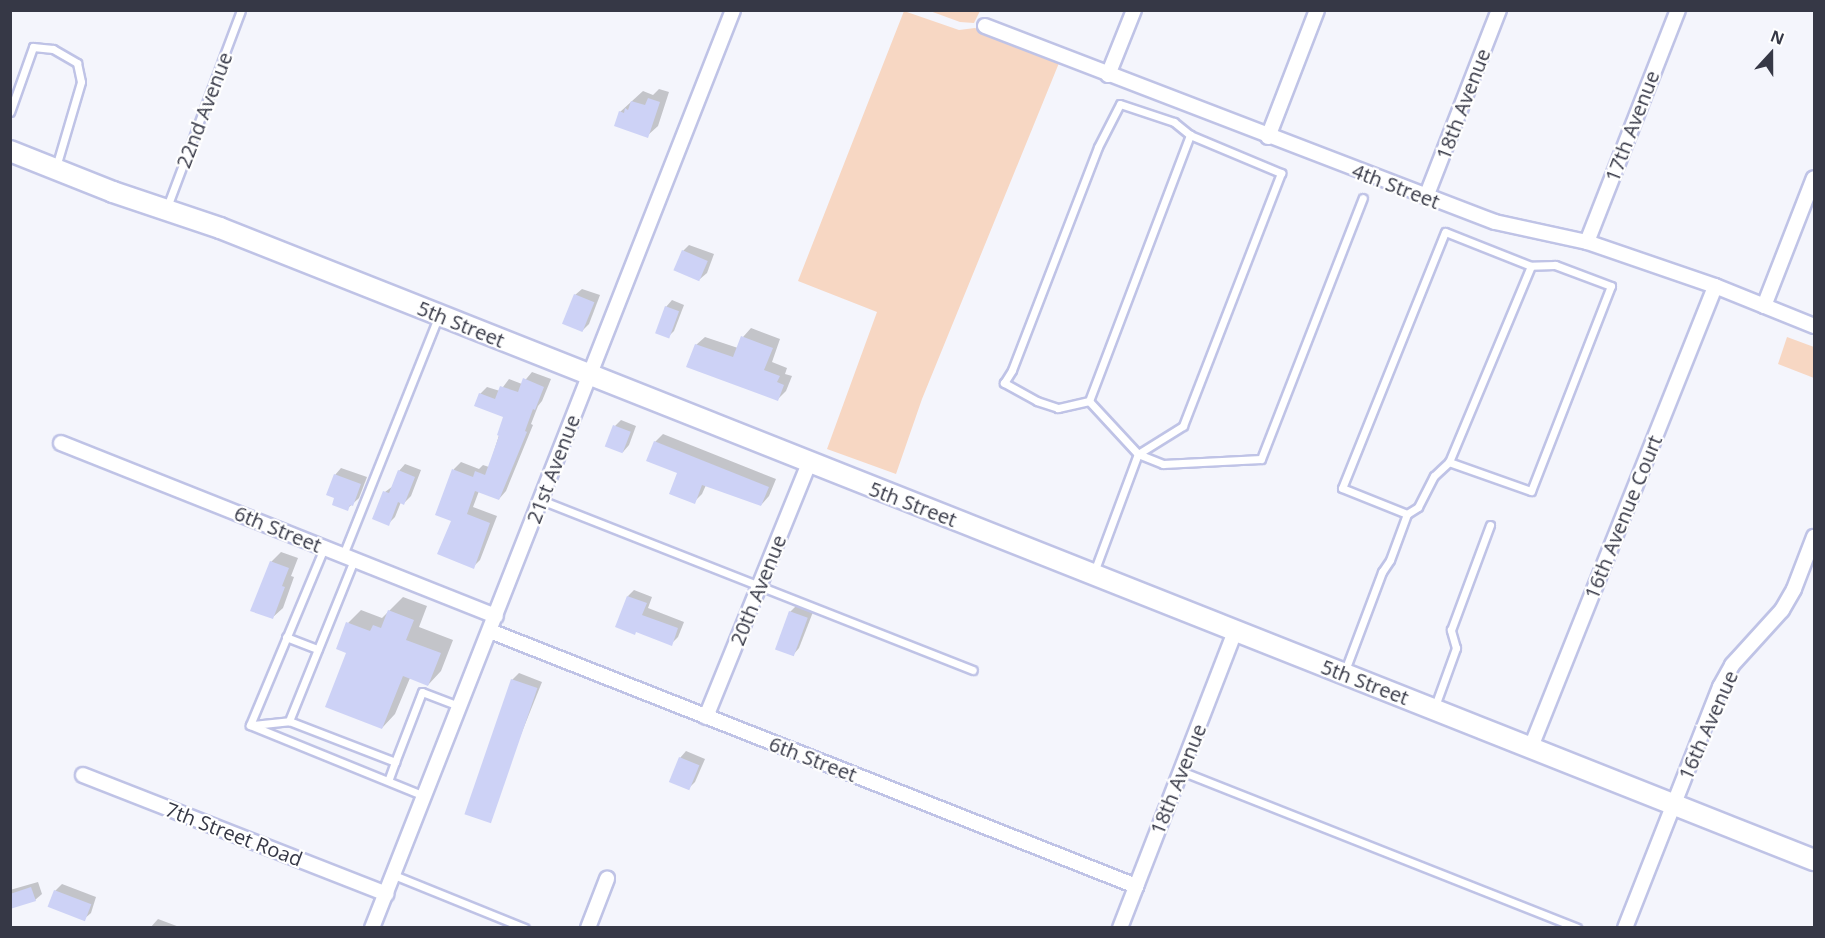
<!DOCTYPE html>
<style>
body{margin:0}
#map{position:relative;width:1825px;height:938px;overflow:hidden;background:#f4f5fc;font-family:"Open Sans",sans-serif}
div>[style]{position:absolute}
[style*='--x']{left:calc(var(--x)*1px);top:calc(var(--y)*1px);width:calc(var(--w)*1px);rotate:calc(var(--a)*1deg)}
.green>*{inset:0;background:#f7d7c3}
.shadow>*{inset:0;background:#0003}
.building>*{inset:0;background:#cdd2f6;transform-origin:0 0}
.roads{filter:drop-shadow(2px 0 #bfc3e6) drop-shadow(-2px 0 #bfc3e6) drop-shadow(0 2px #bfc3e6) drop-shadow(0 -2px #bfc3e6)}
.service>*{height:7px;margin:-3.5px;padding:0 3.5px;transform-origin:3.5px;border-radius:3.5px;background:#fff}
.minor>*{height:14px;margin:-7px;padding:0 7px;transform-origin:7px;border-radius:7px;background:#fff}
.secondary>*{height:20px;margin:-10px;padding:0 10px;transform-origin:10px;border-radius:10px;background:#fff}
span{translate:-50% -50%;white-space:nowrap;text-align:center;line-height:1.15;-webkit-text-stroke:4.5px #fff;paint-order:stroke}
.street-label{font-size:20px;color:#363846}
.frame{position:absolute;inset:0;border:12px solid #363846;pointer-events:none}
.north{position:absolute;left:1741px;top:24px;width:60px;height:60px;-webkit-text-stroke:4px #fff;paint-order:stroke;rotate:21deg;font-size:16px;font-weight:700;line-height:24px;text-align:center;color:#363846}
.north::after{content:'';display:block;margin:auto;width:21px;height:27px;background:#363846;clip-path:polygon(50% 0,100% 100%,50% 72%,0 100%)}
</style>
<div id="map">
<div class="green">
<div style="clip-path:polygon(904px 11px,959px 30px,975px 28px,1059px 63px,922px 399px,896px 474px,827px 449px,877px 312px,798px 281px)"></div>
<div style="clip-path:polygon(930px 11px,980px 11px,974px 23px,960px 22px)"></div>
<div style="clip-path:polygon(1787px 337px,1814px 347px,1814px 378px,1778px 364px)"></div>
</div>
<div class="shadow">
<div style="clip-path:polygon(659px 89px,669px 92px,658px 126px,647px 136px,620px 112px,643px 91px,653px 95px)"></div>
<div style="clip-path:polygon(689px 245px,714px 254px,707px 273px,700px 279px,683px 251px)"></div>
<div style="clip-path:polygon(582px 289px,600px 295px,589px 324px,582px 331px,575px 295px)"></div>
<div style="clip-path:polygon(672px 300px,684px 305px,674px 331px,668px 337px,666px 307px)"></div>
<div style="clip-path:polygon(751px 328px,780px 339px,772px 362px,787px 368px,785px 374px,792px 376px,786px 391px,778px 399px,696px 345px,705px 337px,738px 348px,743px 337px)"></div>
<div style="clip-path:polygon(532px 372px,551px 379px,542px 401px,538px 406px,531px 424px,533px 425px,506px 491px,499px 499px,479px 491px,473px 507px,497px 516px,480px 560px,473px 567px,453px 520px,437px 514px,454px 469px,461px 462px,479px 469px,483px 465px,489px 467px,505px 416px,480px 394px,487px 387px,500px 391px,509px 379px,522px 384px)"></div>
<div style="clip-path:polygon(621px 420px,636px 426px,629px 445px,623px 452px,615px 426px)"></div>
<div style="clip-path:polygon(663px 434px,776px 479px,769px 496px,761px 505px,706px 485px,702px 494px,694px 502px,679px 472px,655px 442px)"></div>
<div style="clip-path:polygon(405px 464px,421px 470px,411px 496px,404px 503px,401px 502px,395px 517px,388px 524px,385px 492px,393px 486px,399px 471px)"></div>
<div style="clip-path:polygon(341px 468px,367px 477px,359px 498px,347px 509px,336px 498px,335px 475px)"></div>
<div style="clip-path:polygon(281px 552px,298px 558px,291px 576px,294px 577px,283px 608px,272px 618px,271px 562px)"></div>
<div style="clip-path:polygon(634px 590px,652px 597px,648px 608px,684px 622px,678px 637px,671px 644px,637px 631px,628px 596px)"></div>
<div style="clip-path:polygon(403px 597px,427px 606px,419px 627px,453px 640px,441px 671px,428px 685px,410px 678px,395px 714px,382px 728px,348px 652px,348px 623px,361px 610px,382px 618px)"></div>
<div style="clip-path:polygon(797px 605px,813px 612px,799px 648px,793px 655px,790px 612px)"></div>
<div style="clip-path:polygon(519px 673px,542px 682px,489px 814px,483px 820px,512px 680px)"></div>
<div style="clip-path:polygon(686px 751px,705px 759px,695px 782px,689px 788px,680px 758px)"></div>
<div style="clip-path:polygon(38px 882px,42px 894px,35px 900px,10px 908px,10px 890px)"></div>
<div style="clip-path:polygon(62px 884px,96px 897px,91px 913px,84px 919px,55px 891px)"></div>
<div style="clip-path:polygon(158px 919px,182px 928px,150px 928px)"></div>
</div>
<div class="building">
<div style="clip-path:polygon(648px 98px,660px 102px,648px 138px,614px 126px,619px 111px,624px 113px,625px 108px,628px 110px,631px 101px,645px 105px)"></div>
<div style="left:682px;top:250px;width:28px;height:22px;rotate:23deg"></div>
<div style="left:574px;top:294px;width:22px;height:32px;rotate:22deg"></div>
<div style="left:665px;top:306px;width:15px;height:29px;rotate:20deg"></div>
<div style="clip-path:polygon(741px 336px,773px 348px,764px 370px,780px 376px,777px 382px,784px 385px,778px 401px,686px 367px,695px 344px,733px 357px)"></div>
<div style="clip-path:polygon(523px 378px,544px 387px,535px 410px,533px 409px,525px 431px,527px 432px,499px 500px,475px 491px,467px 514px,490px 523px,474px 569px,437px 554px,451px 521px,435px 515px,452px 469px,473px 477px,475px 471px,485px 475px,499px 436px,497px 435px,503px 417px,474px 406px,479px 393px,495px 399px,500px 386px,518px 392px)"></div>
<div style="left:613px;top:425px;width:19px;height:23px;rotate:21deg"></div>
<div style="clip-path:polygon(654px 441px,769px 487px,761px 506px,702px 485px,695px 504px,669px 494px,677px 473px,646px 461px)"></div>
<div style="clip-path:polygon(398px 470px,415px 477px,404px 505px,398px 502px,389px 526px,372px 519px,383px 491px,389px 493px)"></div>
<div style="clip-path:polygon(334px 474px,361px 484px,353px 506px,350px 505px,348px 511px,332px 505px,334px 498px,326px 495px)"></div>
<div style="clip-path:polygon(270px 561px,289px 568px,282px 586px,285px 587px,273px 619px,250px 611px)"></div>
<div style="clip-path:polygon(627px 596px,647px 603px,642px 615px,678px 628px,672px 646px,636px 632px,635px 635px,615px 627px)"></div>
<div style="clip-path:polygon(388px 610px,414px 620px,406px 640px,441px 653px,428px 686px,403px 676px,382px 729px,325px 707px,346px 653px,336px 649px,346px 622px,370px 631px,373px 625px,381px 628px)"></div>
<div style="left:789px;top:611px;width:20px;height:41px;rotate:20deg"></div>
<div style="left:511px;top:679px;width:28px;height:143px;rotate:19deg"></div>
<div style="left:679px;top:757px;width:22px;height:27px;rotate:22deg"></div>
<div style="clip-path:polygon(31px 887px,36px 901px,10px 909px,10px 894px)"></div>
<div style="left:54px;top:890px;width:40px;height:18px;rotate:21deg"></div>
</div>
<div class="roads">
<div class="service">
<div style="--x:10;--y:112;--w:69;--a:-70.5"></div>
<div style="--x:33;--y:47;--w:20;--a:6"></div>
<div style="--x:53;--y:49;--w:28;--a:30"></div>
<div style="--x:77;--y:63;--w:19;--a:78"></div>
<div style="--x:81;--y:82;--w:89;--a:106.4"></div>
<div style="--x:167;--y:207;--w:210;--a:-69.4"></div>
<div style="--x:1089;--y:401;--w:285;--a:-69.2"></div>
<div style="--x:1138;--y:454;--w:27;--a:22"></div>
<div style="--x:1163;--y:464;--w:98;--a:-2.9"></div>
<div style="--x:1261;--y:459;--w:280;--a:-68.7"></div>
<div style="--x:1449;--y:462;--w:87;--a:19.5"></div>
<div style="--x:1531;--y:491;--w:220;--a:-68.7"></div>
<div style="--x:1611;--y:286;--w:60;--a:-159.4"></div>
<div style="--x:1555;--y:265;--w:24;--a:178"></div>
<div style="--x:1531;--y:266;--w:92;--a:-158.4"></div>
<div style="--x:1445;--y:232;--w:276;--a:111.9"></div>
<div style="--x:1342;--y:488;--w:70;--a:21.8"></div>
<div style="--x:1407;--y:514;--w:13;--a:-32"></div>
<div style="--x:1418;--y:507;--w:35;--a:-63"></div>
<div style="--x:1434;--y:476;--w:21;--a:-43"></div>
<div style="--x:1449;--y:462;--w:212;--a:-67.3"></div>
<div style="--x:541;--y:500;--w:464;--a:21.5"></div>
<div style="--x:324;--y:548;--w:192;--a:112.7"></div>
<div style="--x:250;--y:725;--w:188;--a:22.2"></div>
<div style="--x:343;--y:555;--w:258;--a:-68.2"></div>
<div style="--x:354;--y:560;--w:174;--a:112"></div>
<div style="--x:289;--y:721;--w:114;--a:21.1"></div>
<div style="--x:395;--y:762;--w:20;--a:110"></div>
<div style="--x:1094;--y:572;--w:126;--a:-69.6"></div>
<div style="--x:1138;--y:454;--w:72;--a:-132.8"></div>
<div style="--x:1089;--y:401;--w:32;--a:167"></div>
<div style="--x:1058;--y:408;--w:22;--a:-162"></div>
<div style="--x:1037;--y:401;--w:38;--a:-151"></div>
<div style="--x:1004;--y:383;--w:15;--a:-58"></div>
<div style="--x:1012;--y:370;--w:239;--a:-68.9"></div>
<div style="--x:1098;--y:147;--w:48;--a:-62.9"></div>
<div style="--x:1120;--y:104;--w:57;--a:18.4"></div>
<div style="--x:1174;--y:122;--w:21;--a:39"></div>
<div style="--x:1190;--y:135;--w:99;--a:22.7"></div>
<div style="--x:1281;--y:173;--w:271;--a:111.2"></div>
<div style="--x:1183;--y:426;--w:53;--a:148.1"></div>
<div style="--x:286;--y:637;--w:34;--a:21"></div>
<div style="--x:1344;--y:673;--w:108;--a:-69.4"></div>
<div style="--x:1382;--y:572;--w:14;--a:-56"></div>
<div style="--x:1390;--y:560;--w:49;--a:-69.7"></div>
<div style="--x:1435;--y:706;--w:62;--a:-70.1"></div>
<div style="--x:1456;--y:648;--w:19;--a:-106"></div>
<div style="--x:1451;--y:630;--w:112;--a:-69.6"></div>
<div style="--x:253;--y:725;--w:36;--a:-6"></div>
<div style="--x:395;--y:762;--w:75;--a:-68.9"></div>
<div style="--x:422;--y:692;--w:40;--a:21"></div>
<div style="--x:1181;--y:771;--w:426;--a:21.6"></div>
<div style="--x:394;--y:875;--w:141;--a:22"></div>
</div>
<div class="minor">
<div style="--x:985;--y:26;--w:546;--a:21.02"></div>
<div style="--x:1495;--y:222;--w:94;--a:12.3"></div>
<div style="--x:1587;--y:242;--w:135;--a:19"></div>
<div style="--x:1715;--y:286;--w:107;--a:22"></div>
<div style="--x:1108;--y:75;--w:70;--a:-68.2"></div>
<div style="--x:1268;--y:137;--w:136;--a:-68.9"></div>
<div style="--x:1426;--y:197;--w:201;--a:-68.7"></div>
<div style="--x:1587;--y:242;--w:249;--a:-68.6"></div>
<div style="--x:1764;--y:306;--w:137;--a:-68.7"></div>
<div style="--x:61;--y:443;--w:468;--a:21.7"></div>
<div style="--x:490;--y:631;--w:695;--a:21.54"></div>
<div style="--x:706;--y:717;--w:274;--a:-67.9"></div>
<div style="--x:1531;--y:747;--w:496;--a:-68.2"></div>
<div style="--x:83;--y:775;--w:326;--a:21.4"></div>
<div style="--x:372;--y:928;--w:986;--a:-68.53"></div>
<div style="--x:588;--y:928;--w:53;--a:-68.8"></div>
<div style="--x:1120;--y:928;--w:318;--a:-68.8"></div>
<div style="--x:1625;--y:928;--w:259;--a:-68.5"></div>
<div style="--x:1720;--y:687;--w:25;--a:-61"></div>
<div style="--x:1732;--y:665;--w:74;--a:-47.7"></div>
<div style="--x:1782;--y:610;--w:24;--a:-60"></div>
<div style="--x:1794;--y:589;--w:56;--a:-69"></div>
</div>
<div class="secondary">
<div style="--x:10;--y:151;--w:111;--a:21.7"></div>
<div style="--x:113;--y:192;--w:113;--a:18.6"></div>
<div style="--x:220;--y:228;--w:1715;--a:21.63"></div>
</div>
</div>
<div class="street-label">
<span style="left:1463px;top:104px;rotate:-69deg">18th Avenue</span>
<span style="left:204px;top:110px;rotate:-69deg">22nd Avenue</span>
<span style="left:1632px;top:126px;rotate:-69deg">17th Avenue</span>
<span style="left:1396px;top:186px;rotate:21deg">4th Street</span>
<span style="left:461px;top:324px;rotate:22deg">5th Street</span>
<span style="left:553px;top:469px;rotate:-69deg">21st Avenue</span>
<span style="left:913px;top:504px;rotate:21deg">5th Street</span>
<span style="left:1623px;top:517px;rotate:-68deg">16th Avenue Court</span>
<span style="left:278px;top:529px;rotate:22deg">6th Street</span>
<span style="left:758px;top:590px;rotate:-68deg">20th Avenue</span>
<span style="left:1365px;top:682px;rotate:21deg">5th Street</span>
<span style="left:1708px;top:725px;rotate:-66deg">16th Avenue</span>
<span style="left:813px;top:759px;rotate:21deg">6th Street</span>
<span style="left:1178px;top:779px;rotate:-68deg">18th Avenue</span>
<span style="left:234px;top:834px;rotate:21deg">7th Street Road</span>
</div>
<div class="frame"></div>
<div class="north">N</div>
</div>
